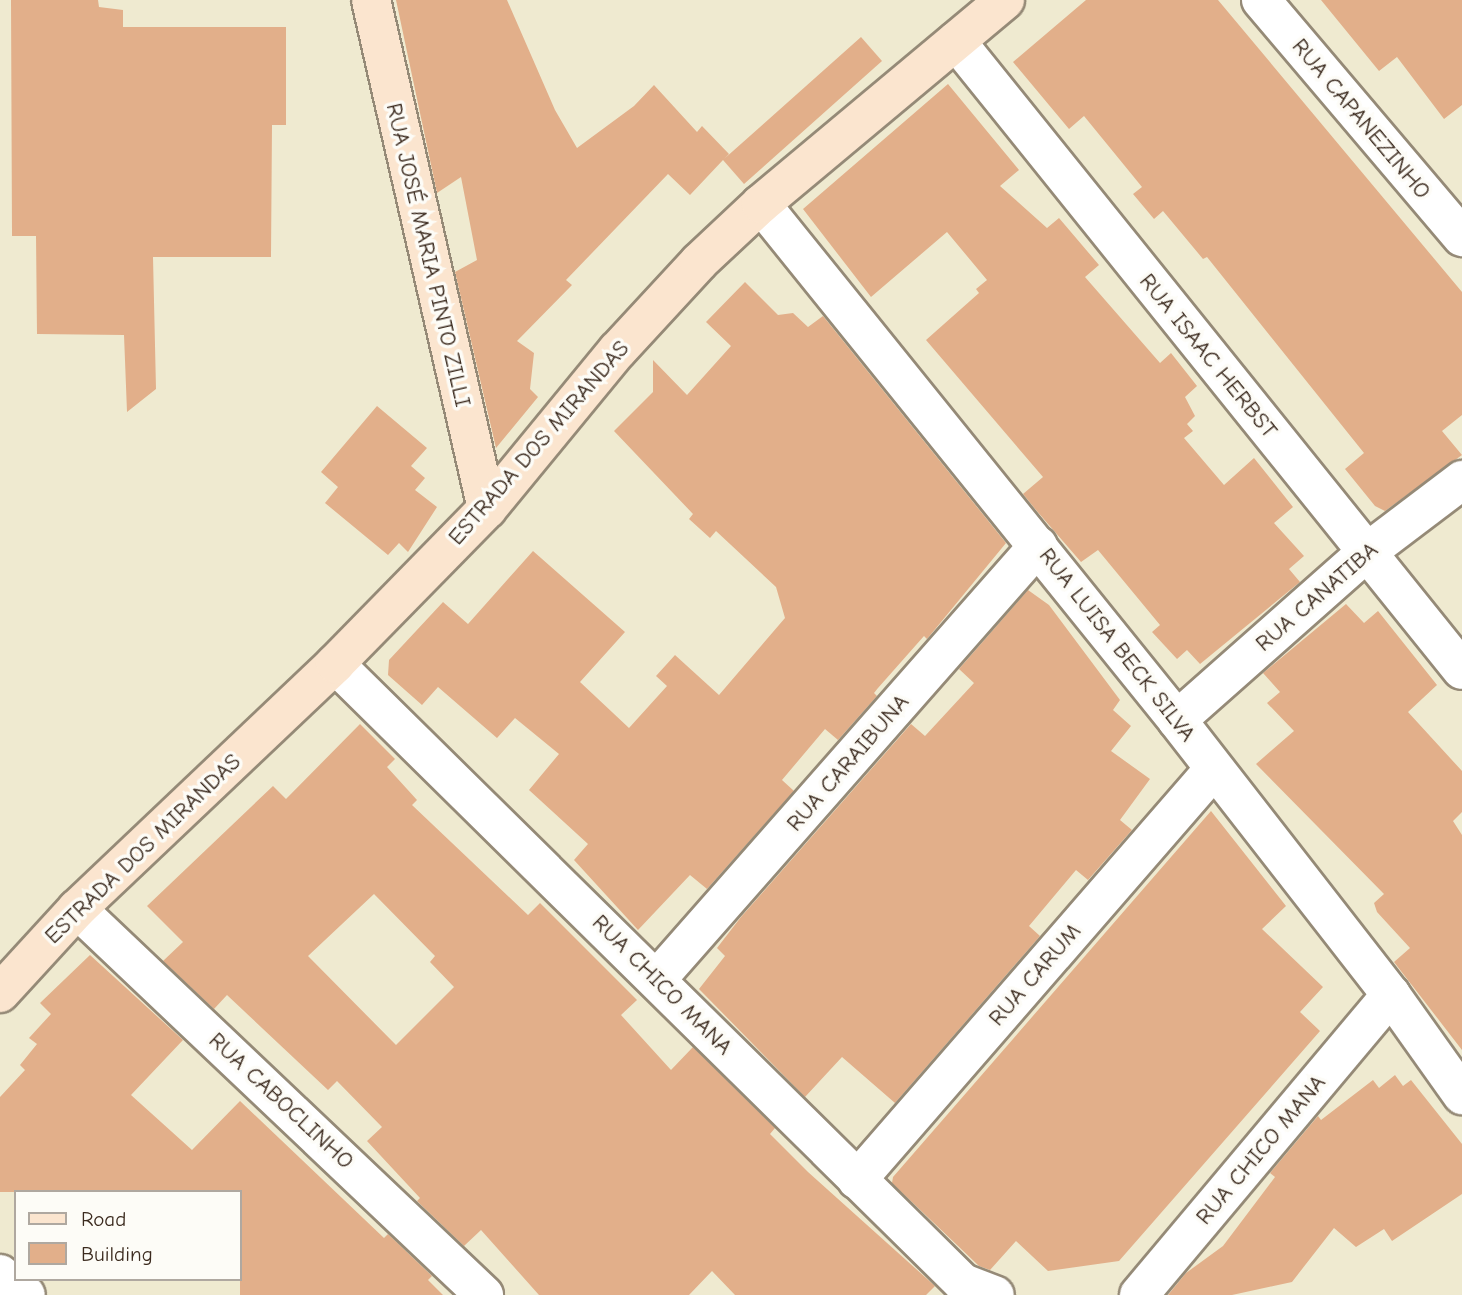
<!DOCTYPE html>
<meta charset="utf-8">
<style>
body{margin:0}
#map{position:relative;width:1462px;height:1295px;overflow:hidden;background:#efead0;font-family:"Comic Neue",sans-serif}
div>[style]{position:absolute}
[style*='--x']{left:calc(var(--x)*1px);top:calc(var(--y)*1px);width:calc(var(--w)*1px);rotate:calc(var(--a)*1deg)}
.building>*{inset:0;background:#e2af8a}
.roads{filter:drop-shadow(2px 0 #958a77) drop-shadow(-2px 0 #958a77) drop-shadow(0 2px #958a77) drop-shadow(0 -2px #958a77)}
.street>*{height:38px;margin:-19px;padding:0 19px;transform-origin:19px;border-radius:19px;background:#fff}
.secondary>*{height:38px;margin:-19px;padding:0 19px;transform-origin:19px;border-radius:19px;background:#fbe5cf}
span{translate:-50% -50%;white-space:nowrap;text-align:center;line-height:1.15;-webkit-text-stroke:7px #fdfcf7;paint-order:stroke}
.street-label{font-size:23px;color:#3b2a1e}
.legend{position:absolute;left:14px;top:1190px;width:228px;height:91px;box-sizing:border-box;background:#fdfcf7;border:2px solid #afa8a0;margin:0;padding:9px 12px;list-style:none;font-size:21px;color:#3b2a1e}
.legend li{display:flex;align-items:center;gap:14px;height:35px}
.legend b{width:35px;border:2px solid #afa8a0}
</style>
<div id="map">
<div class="building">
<div style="clip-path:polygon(11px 0,98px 0,99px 7px,123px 10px,123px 27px,286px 27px,286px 125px,272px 125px,271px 257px,153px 257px,156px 389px,127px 412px,124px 335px,37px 334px,36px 236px,12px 236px)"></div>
<div style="clip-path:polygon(396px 0,507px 0,555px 110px,577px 148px,634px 106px,654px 85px,697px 132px,702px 126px,729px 154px,724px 159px,861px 37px,882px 61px,744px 184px,723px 160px,690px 195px,668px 174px,566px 280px,572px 285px,517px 341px,534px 353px,530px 389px,538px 397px,496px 448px,455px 272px,477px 260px,461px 177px,437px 193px)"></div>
<div style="clip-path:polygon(1086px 0,1218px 0,1462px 292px,1462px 415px,1442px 431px,1462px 455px,1385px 511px,1375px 506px,1345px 469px,1364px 453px,1207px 257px,1203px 259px,1163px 211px,1154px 219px,1133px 194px,1142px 187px,1084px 116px,1069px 129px,1013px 62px)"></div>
<div style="clip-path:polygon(1321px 0,1462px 0,1462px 105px,1444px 119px,1397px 57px,1379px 71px)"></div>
<div style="clip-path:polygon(948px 84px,1019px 170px,1000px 186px,1047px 228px,1059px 218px,1099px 265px,1085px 277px,1160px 363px,1171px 353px,1197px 386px,1185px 397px,1195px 416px,1187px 424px,1193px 431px,1184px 438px,1224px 485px,1254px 458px,1293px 507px,1274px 523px,1304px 556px,1289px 569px,1300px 582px,1200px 664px,1187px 650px,1177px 659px,1152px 632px,1160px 625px,1098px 550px,1081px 562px,1036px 510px,1023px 494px,1043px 477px,926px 340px,979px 293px,976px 289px,987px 280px,947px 232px,871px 297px,803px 209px)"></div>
<div style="clip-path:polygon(745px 282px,778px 315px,793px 313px,808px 327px,823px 316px,1006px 543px,927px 639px,924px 636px,878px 688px,874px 693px,877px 696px,838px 740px,825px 729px,782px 780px,794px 791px,707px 889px,690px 875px,638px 930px,574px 860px,588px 844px,529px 790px,559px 754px,515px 718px,497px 738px,438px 687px,422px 705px,388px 675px,389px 660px,443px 602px,468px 624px,533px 551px,625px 632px,580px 682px,629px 728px,667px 686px,656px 676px,675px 655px,719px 695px,785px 618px,776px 587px,716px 531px,710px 538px,689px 519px,693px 514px,614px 431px,653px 392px,653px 360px,687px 395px,731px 346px,706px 322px)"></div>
<div style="clip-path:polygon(377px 406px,427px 448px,411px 466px,425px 478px,415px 490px,437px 507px,408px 552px,399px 543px,388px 555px,325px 503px,338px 487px,321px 472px)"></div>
<div style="clip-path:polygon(1028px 590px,1049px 605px,1120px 700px,1113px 710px,1131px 726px,1111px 751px,1150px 779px,1120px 820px,1132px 830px,1088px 880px,1076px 870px,1029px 926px,1040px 936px,895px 1103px,842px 1057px,805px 1097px,699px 989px,725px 956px,717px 948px,741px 917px,911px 724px,925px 736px,974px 683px,959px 669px)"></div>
<div style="clip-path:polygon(1346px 604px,1364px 623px,1378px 611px,1437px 685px,1408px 712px,1462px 771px,1462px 812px,1453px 821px,1462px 835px,1462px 1050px,1394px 962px,1410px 948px,1377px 912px,1374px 903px,1384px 894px,1256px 764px,1294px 731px,1267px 703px,1280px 692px,1263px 673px)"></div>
<div style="clip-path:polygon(evenodd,360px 724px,395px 759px,387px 767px,417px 800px,412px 805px,528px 915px,540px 903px,637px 1000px,621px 1015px,671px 1070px,693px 1047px,775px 1128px,770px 1134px,808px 1172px,935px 1286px,926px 1295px,735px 1295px,712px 1271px,689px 1295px,539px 1295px,481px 1230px,464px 1246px,417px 1201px,420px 1198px,367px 1141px,382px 1127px,337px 1081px,328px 1090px,227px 995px,214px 1009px,163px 961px,183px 942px,147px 906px,273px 786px,286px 799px,360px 724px,374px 894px,435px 956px,430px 962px,454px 987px,396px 1045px,308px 956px,374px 894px)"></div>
<div style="clip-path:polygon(1211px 811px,1286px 906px,1262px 929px,1323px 987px,1300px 1012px,1320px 1031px,1119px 1261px,1048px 1271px,1016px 1241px,990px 1270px,979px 1266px,892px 1183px,893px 1177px)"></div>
<div style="clip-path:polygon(90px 955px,183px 1040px,131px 1095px,192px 1150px,240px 1101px,384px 1238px,388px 1234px,432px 1276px,428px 1280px,443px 1295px,240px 1295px,240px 1192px,0 1192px,0 1097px,25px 1070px,20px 1065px,37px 1044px,29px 1038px,51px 1014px,40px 1003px)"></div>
<div style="clip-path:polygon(1395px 1075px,1403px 1086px,1411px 1080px,1462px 1144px,1462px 1194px,1392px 1241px,1384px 1229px,1356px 1247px,1334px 1228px,1292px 1282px,1232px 1295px,1168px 1295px,1186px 1273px,1223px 1246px,1275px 1177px,1270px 1173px,1318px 1116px,1321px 1120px,1373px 1080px,1379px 1088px)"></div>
</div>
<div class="roads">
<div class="street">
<div style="--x:1261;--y:0;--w:311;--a:49.7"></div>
<div style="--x:956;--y:41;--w:807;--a:51.19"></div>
<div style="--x:761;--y:204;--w:663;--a:51.12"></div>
<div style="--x:1177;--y:720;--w:348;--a:52.1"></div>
<div style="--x:1391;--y:995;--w:123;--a:54.6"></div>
<div style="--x:335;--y:664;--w:882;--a:44.59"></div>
<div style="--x:963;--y:1283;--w:34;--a:21"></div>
<div style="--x:1177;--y:720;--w:252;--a:-41.5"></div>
<div style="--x:1366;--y:553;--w:121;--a:-37.2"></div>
<div style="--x:77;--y:909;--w:561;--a:43.48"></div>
<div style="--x:657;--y:979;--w:577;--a:-48.66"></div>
<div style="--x:857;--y:1180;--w:544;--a:-49.02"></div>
<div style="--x:0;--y:1274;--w:33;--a:39"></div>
<div style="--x:1139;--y:1295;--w:392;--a:-50"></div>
</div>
<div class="secondary">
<div style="--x:371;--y:0;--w:522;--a:77.16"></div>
<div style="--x:0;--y:993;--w:114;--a:-47.5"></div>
<div style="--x:77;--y:909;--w:356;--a:-43.5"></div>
<div style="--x:335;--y:664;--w:217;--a:-45.6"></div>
<div style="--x:487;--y:509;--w:205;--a:-50.6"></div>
<div style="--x:617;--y:351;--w:121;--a:-47.3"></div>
<div style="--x:699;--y:262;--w:85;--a:-43.1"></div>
<div style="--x:761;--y:204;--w:318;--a:-39.9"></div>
</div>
</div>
<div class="street-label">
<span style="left:1361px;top:119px;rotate:50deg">RUA CAPANEZINHO</span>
<span style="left:428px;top:255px;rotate:77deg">RUA JOSÉ MARIA PINTO ZILLI</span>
<span style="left:1208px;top:356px;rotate:51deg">RUA ISAAC HERBST</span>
<span style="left:539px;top:443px;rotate:-49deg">ESTRADA DOS MIRANDAS</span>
<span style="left:1317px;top:597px;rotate:-41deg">RUA CANATIBA</span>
<span style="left:1117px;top:645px;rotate:52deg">RUA LUISA BECK SILVA</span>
<span style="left:848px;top:763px;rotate:-49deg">RUA CARAIBUNA</span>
<span style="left:143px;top:849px;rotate:-44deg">ESTRADA DOS MIRANDAS</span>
<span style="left:1035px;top:975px;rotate:-49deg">RUA CARUM</span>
<span style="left:662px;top:985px;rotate:45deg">RUA CHICO MANA</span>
<span style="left:281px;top:1101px;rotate:43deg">RUA CABOCLINHO</span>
<span style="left:1261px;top:1150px;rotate:-50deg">RUA CHICO MANA</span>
</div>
<ul class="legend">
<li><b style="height:9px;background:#fbe5cf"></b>Road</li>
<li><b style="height:19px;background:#e2af8a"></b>Building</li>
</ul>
</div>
